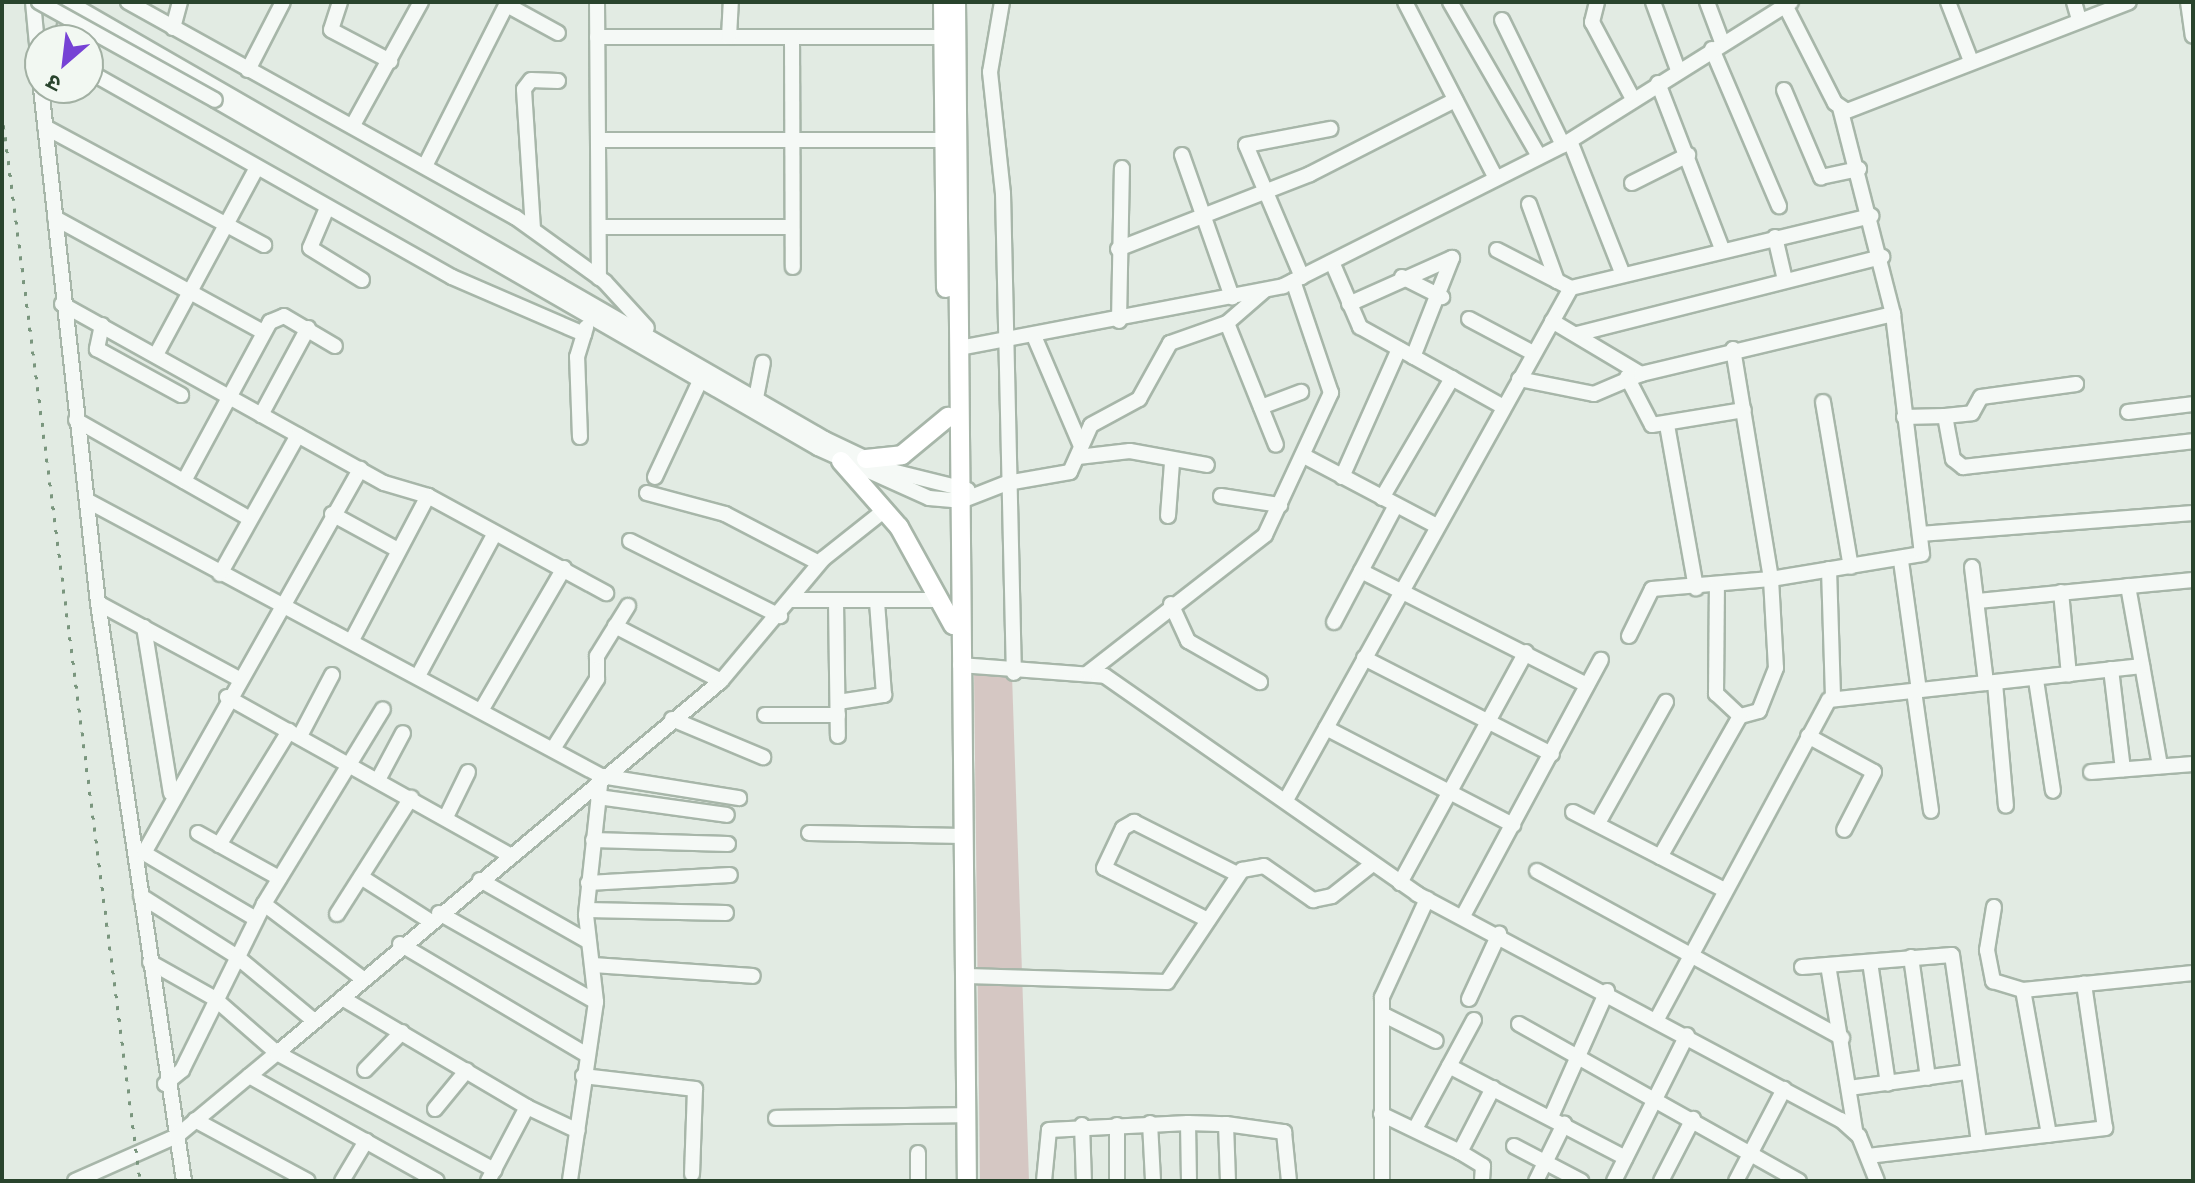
<!DOCTYPE html>
<meta charset="utf-8">
<style>
body{margin:0}
#map{position:relative;width:2195px;height:1183px;overflow:hidden;background:#e2ebe3;font-family:Commissioner,"Noto Sans Devanagari",sans-serif}
div>[style]{position:absolute}
[style*='--x']{left:calc(var(--x)*1px);top:calc(var(--y)*1px);width:calc(var(--w)*1px);rotate:calc(var(--a)*1deg)}
.green>*{inset:0;background:#d5c7c3}
.roads{filter:drop-shadow(2px 0 #a7b6a9) drop-shadow(-2px 0 #a7b6a9) drop-shadow(0 2px #a7b6a9) drop-shadow(0 -2px #a7b6a9)}
.minor>*{height:14px;margin:-7px;padding:0 7px;transform-origin:7px;border-radius:7px;background:#f5f9f6}
.major>*{height:18px;margin:-9px;padding:0 9px;transform-origin:9px;border-radius:9px;background:#fff}
.rail>*{height:3px;margin-top:-1.5px;transform-origin:0;background:repeating-linear-gradient(90deg,#7a967e 0 4px,transparent 0 12px)}
.bridges{filter:drop-shadow(2px 0 #a7b6a9) drop-shadow(-2px 0 #a7b6a9) drop-shadow(0 2px #a7b6a9) drop-shadow(0 -2px #a7b6a9)}
.minor-bridge>*{height:14px;margin:-7px;padding:0 7px;transform-origin:7px;border-radius:7px;background:#f5f9f6}
span{translate:-50% -50%;white-space:nowrap;text-align:center;line-height:1.15;-webkit-text-stroke:7px #f2f8f2;paint-order:stroke}
.frame{position:absolute;inset:0;border:4px solid #29442d;pointer-events:none}
.north{position:absolute;left:24px;top:24px;width:80px;height:80px;box-sizing:border-box;background:#f2f8f2;border:2px solid #a2b0a3;border-radius:50%;rotate:208deg;font-size:22px;font-weight:700;line-height:32px;text-align:center;color:#29442d}
.north::after{content:'';display:block;margin:auto;width:28px;height:36px;background:#7642d5;clip-path:polygon(50% 0,100% 100%,50% 72%,0 100%)}
</style>
<div id="map">
<div class="green">
<div style="clip-path:polygon(974px 672px,1012px 675px,1029px 1181px,980px 1181px)"></div>
</div>
<div class="roads">
<div class="minor">
<div style="--x:33;--y:2;--w:74;--a:84.6"></div>
<div style="--x:68;--y:2;--w:874;--a:30"></div>
<div style="--x:825;--y:439;--w:74;--a:25.5"></div>
<div style="--x:892;--y:471;--w:78;--a:14"></div>
<div style="--x:128;--y:2;--w:443;--a:29.1"></div>
<div style="--x:515;--y:217;--w:111;--a:35.8"></div>
<div style="--x:605;--y:282;--w:62;--a:47.6"></div>
<div style="--x:340;--y:2;--w:29;--a:108"></div>
<div style="--x:331;--y:30;--w:67;--a:27.7"></div>
<div style="--x:597;--y:2;--w:276;--a:89.6"></div>
<div style="--x:1002;--y:2;--w:71;--a:99.7"></div>
<div style="--x:990;--y:72;--w:122;--a:83.9"></div>
<div style="--x:1003;--y:193;--w:480;--a:88.7"></div>
<div style="--x:1405;--y:2;--w:198;--a:62.7"></div>
<div style="--x:1450;--y:2;--w:178;--a:60"></div>
<div style="--x:1597;--y:2;--w:21;--a:104"></div>
<div style="--x:1592;--y:22;--w:87;--a:62"></div>
<div style="--x:1653;--y:2;--w:72;--a:69.8"></div>
<div style="--x:1707;--y:2;--w:43;--a:69.4"></div>
<div style="--x:1948;--y:2;--w:63;--a:68.7"></div>
<div style="--x:2074;--y:2;--w:19;--a:74"></div>
<div style="--x:2188;--y:2;--w:34;--a:82"></div>
<div style="--x:507;--y:5;--w:58;--a:28.8"></div>
<div style="--x:1785;--y:5;--w:110;--a:63"></div>
<div style="--x:1835;--y:103;--w:14;--a:34"></div>
<div style="--x:1847;--y:111;--w:302;--a:-21.1"></div>
<div style="--x:1502;--y:20;--w:139;--a:64"></div>
<div style="--x:173;--y:28;--w:27;--a:-75"></div>
<div style="--x:597;--y:37;--w:346;--a:0"></div>
<div style="--x:729;--y:37;--w:35;--a:-87"></div>
<div style="--x:792;--y:37;--w:230;--a:89.8"></div>
<div style="--x:63;--y:40;--w:31;--a:-83"></div>
<div style="--x:1712;--y:49;--w:171;--a:66.9"></div>
<div style="--x:248;--y:70;--w:76;--a:-62.8"></div>
<div style="--x:88;--y:71;--w:418;--a:29.5"></div>
<div style="--x:452;--y:277;--w:144;--a:23.4"></div>
<div style="--x:1658;--y:83;--w:178;--a:68.9"></div>
<div style="--x:41;--y:88;--w:518;--a:83.68"></div>
<div style="--x:98;--y:603;--w:584;--a:81.54"></div>
<div style="--x:1784;--y:90;--w:95;--a:67"></div>
<div style="--x:1821;--y:177;--w:39;--a:-12"></div>
<div style="--x:215;--y:100;--w:696;--a:29.99"></div>
<div style="--x:818;--y:448;--w:122;--a:24.2"></div>
<div style="--x:929;--y:498;--w:32;--a:5"></div>
<div style="--x:961;--y:501;--w:49;--a:-21.4"></div>
<div style="--x:1007;--y:483;--w:64;--a:-9.9"></div>
<div style="--x:1070;--y:472;--w:51;--a:-65.9"></div>
<div style="--x:1091;--y:425;--w:55;--a:-28.4"></div>
<div style="--x:1139;--y:399;--w:64;--a:-61"></div>
<div style="--x:1170;--y:343;--w:60;--a:-19.3"></div>
<div style="--x:1227;--y:323;--w:50;--a:-41"></div>
<div style="--x:353;--y:125;--w:141;--a:-61.1"></div>
<div style="--x:45;--y:127;--w:249;--a:28.3"></div>
<div style="--x:600;--y:140;--w:343;--a:0"></div>
<div style="--x:1570;--y:141;--w:144;--a:68.4"></div>
<div style="--x:1182;--y:155;--w:151;--a:70.6"></div>
<div style="--x:425;--y:166;--w:184;--a:-63.2"></div>
<div style="--x:1632;--y:183;--w:63;--a:-26.6"></div>
<div style="--x:1529;--y:204;--w:82;--a:70"></div>
<div style="--x:327;--y:208;--w:43;--a:113"></div>
<div style="--x:310;--y:248;--w:61;--a:31.6"></div>
<div style="--x:55;--y:218;--w:237;--a:28.7"></div>
<div style="--x:599;--y:227;--w:193;--a:0"></div>
<div style="--x:533;--y:229;--w:140;--a:-93.7"></div>
<div style="--x:524;--y:89;--w:11;--a:-52"></div>
<div style="--x:531;--y:80;--w:27;--a:2"></div>
<div style="--x:1775;--y:237;--w:44;--a:76.9"></div>
<div style="--x:1118;--y:249;--w:206;--a:-21.3"></div>
<div style="--x:1310;--y:174;--w:163;--a:-27"></div>
<div style="--x:1497;--y:250;--w:83;--a:27.2"></div>
<div style="--x:1571;--y:288;--w:309;--a:-13.5"></div>
<div style="--x:1332;--y:262;--w:71;--a:66.7"></div>
<div style="--x:1360;--y:327;--w:162;--a:29.1"></div>
<div style="--x:1302;--y:277;--w:143;--a:-113"></div>
<div style="--x:1246;--y:145;--w:86;--a:-10.8"></div>
<div style="--x:1402;--y:277;--w:45;--a:26.6"></div>
<div style="--x:62;--y:304;--w:368;--a:29.1"></div>
<div style="--x:384;--y:483;--w:46;--a:16.5"></div>
<div style="--x:428;--y:496;--w:203;--a:28.6"></div>
<div style="--x:1349;--y:304;--w:113;--a:-24.1"></div>
<div style="--x:1452;--y:258;--w:106;--a:111.5"></div>
<div style="--x:1469;--y:319;--w:72;--a:28"></div>
<div style="--x:1119;--y:321;--w:153;--a:-88.9"></div>
<div style="--x:1552;--y:321;--w:104;--a:30.8"></div>
<div style="--x:1227;--y:323;--w:131;--a:68.1"></div>
<div style="--x:102;--y:325;--w:25;--a:102"></div>
<div style="--x:97;--y:349;--w:96;--a:28.7"></div>
<div style="--x:1577;--y:334;--w:315;--a:-14.2"></div>
<div style="--x:1034;--y:336;--w:117;--a:66.9"></div>
<div style="--x:959;--y:348;--w:330;--a:-10.8"></div>
<div style="--x:1283;--y:286;--w:313;--a:-26.7"></div>
<div style="--x:1563;--y:145;--w:269;--a:-32.1"></div>
<div style="--x:1733;--y:349;--w:233;--a:80.6"></div>
<div style="--x:1771;--y:579;--w:89;--a:86.8"></div>
<div style="--x:1776;--y:668;--w:46;--a:111.6"></div>
<div style="--x:1759;--y:711;--w:20;--a:165"></div>
<div style="--x:157;--y:353;--w:211;--a:-61.7"></div>
<div style="--x:1627;--y:377;--w:54;--a:62.5"></div>
<div style="--x:1652;--y:425;--w:93;--a:-9.3"></div>
<div style="--x:1519;--y:379;--w:76;--a:11.3"></div>
<div style="--x:1594;--y:394;--w:51;--a:-23.1"></div>
<div style="--x:1641;--y:374;--w:259;--a:-13.4"></div>
<div style="--x:756;--y:398;--w:36;--a:-79"></div>
<div style="--x:1823;--y:402;--w:167;--a:80.4"></div>
<div style="--x:1261;--y:407;--w:43;--a:-20.6"></div>
<div style="--x:2128;--y:412;--w:65;--a:-7"></div>
<div style="--x:261;--y:415;--w:99;--a:-61.6"></div>
<div style="--x:1945;--y:416;--w:27;--a:-6"></div>
<div style="--x:1972;--y:413;--w:18;--a:-61"></div>
<div style="--x:1981;--y:397;--w:96;--a:-7.8"></div>
<div style="--x:1904;--y:417;--w:41;--a:-1.4"></div>
<div style="--x:1945;--y:416;--w:44;--a:79.5"></div>
<div style="--x:1953;--y:459;--w:13;--a:39"></div>
<div style="--x:1963;--y:467;--w:231;--a:-6.4"></div>
<div style="--x:76;--y:420;--w:200;--a:29.6"></div>
<div style="--x:1667;--y:425;--w:166;--a:79.9"></div>
<div style="--x:580;--y:437;--w:80;--a:-92.1"></div>
<div style="--x:577;--y:357;--w:31;--a:-73"></div>
<div style="--x:1304;--y:456;--w:150;--a:27.8"></div>
<div style="--x:1078;--y:457;--w:52;--a:-6.6"></div>
<div style="--x:1130;--y:451;--w:78;--a:10.3"></div>
<div style="--x:655;--y:477;--w:108;--a:-64.9"></div>
<div style="--x:1342;--y:477;--w:140;--a:-66"></div>
<div style="--x:184;--y:481;--w:181;--a:-61.6"></div>
<div style="--x:270;--y:322;--w:15;--a:-23"></div>
<div style="--x:284;--y:316;--w:59;--a:30.5"></div>
<div style="--x:647;--y:493;--w:81;--a:15.1"></div>
<div style="--x:725;--y:514;--w:106;--a:27.5"></div>
<div style="--x:1221;--y:496;--w:60;--a:8.7"></div>
<div style="--x:1382;--y:498;--w:139;--a:-59.7"></div>
<div style="--x:88;--y:501;--w:582;--a:28.19"></div>
<div style="--x:601;--y:776;--w:140;--a:96.2"></div>
<div style="--x:586;--y:915;--w:88;--a:83.4"></div>
<div style="--x:596;--y:1002;--w:181;--a:98.3"></div>
<div style="--x:332;--y:514;--w:75;--a:28.6"></div>
<div style="--x:1168;--y:516;--w:53;--a:-85.7"></div>
<div style="--x:1920;--y:534;--w:274;--a:-4.4"></div>
<div style="--x:630;--y:541;--w:168;--a:26.6"></div>
<div style="--x:1901;--y:561;--w:130;--a:82.1"></div>
<div style="--x:1972;--y:567;--w:117;--a:83.1"></div>
<div style="--x:1829;--y:569;--w:128;--a:88.2"></div>
<div style="--x:1361;--y:571;--w:253;--a:26.8"></div>
<div style="--x:220;--y:574;--w:159;--a:-60.7"></div>
<div style="--x:2128;--y:586;--w:183;--a:79.9"></div>
<div style="--x:2061;--y:592;--w:83;--a:84.5"></div>
<div style="--x:792;--y:600;--w:149;--a:0"></div>
<div style="--x:836;--y:601;--w:135;--a:89.2"></div>
<div style="--x:1978;--y:601;--w:216;--a:-5.6"></div>
<div style="--x:98;--y:603;--w:158;--a:28.3"></div>
<div style="--x:1171;--y:604;--w:41;--a:65.3"></div>
<div style="--x:1188;--y:641;--w:83;--a:29.7"></div>
<div style="--x:1334;--y:622;--w:132;--a:-62.1"></div>
<div style="--x:615;--y:626;--w:119;--a:27.4"></div>
<div style="--x:144;--y:627;--w:168;--a:80.8"></div>
<div style="--x:1629;--y:636;--w:52;--a:-63.9"></div>
<div style="--x:1652;--y:589;--w:119;--a:-4.8"></div>
<div style="--x:1771;--y:579;--w:153;--a:-9.4"></div>
<div style="--x:1922;--y:554;--w:242;--a:-96.9"></div>
<div style="--x:1893;--y:314;--w:213;--a:-104.4"></div>
<div style="--x:352;--y:640;--w:163;--a:-62.2"></div>
<div style="--x:1364;--y:658;--w:211;--a:27.1"></div>
<div style="--x:960;--y:665;--w:145;--a:4.3"></div>
<div style="--x:1105;--y:676;--w:381;--a:34.9"></div>
<div style="--x:1417;--y:894;--w:480;--a:28.1"></div>
<div style="--x:1841;--y:1120;--w:24;--a:42"></div>
<div style="--x:1859;--y:1136;--w:48;--a:68.2"></div>
<div style="--x:2111;--y:669;--w:101;--a:83.2"></div>
<div style="--x:1088;--y:673;--w:224;--a:-37.9"></div>
<div style="--x:1265;--y:535;--w:157;--a:-65.1"></div>
<div style="--x:1331;--y:393;--w:118;--a:-108.7"></div>
<div style="--x:418;--y:676;--w:162;--a:-61.7"></div>
<div style="--x:2036;--y:680;--w:112;--a:81.3"></div>
<div style="--x:1995;--y:683;--w:123;--a:84.9"></div>
<div style="--x:1914;--y:691;--w:121;--a:81.9"></div>
<div style="--x:227;--y:697;--w:324;--a:29.2"></div>
<div style="--x:838;--y:702;--w:47;--a:-8.7"></div>
<div style="--x:884;--y:695;--w:93;--a:-94.3"></div>
<div style="--x:482;--y:709;--w:163;--a:-59.8"></div>
<div style="--x:765;--y:715;--w:73;--a:0"></div>
<div style="--x:672;--y:719;--w:99;--a:22.7"></div>
<div style="--x:1326;--y:728;--w:211;--a:27.4"></div>
<div style="--x:300;--y:736;--w:69;--a:-62.3"></div>
<div style="--x:1808;--y:736;--w:75;--a:28.6"></div>
<div style="--x:1874;--y:772;--w:65;--a:117.3"></div>
<div style="--x:553;--y:749;--w:83;--a:-57.8"></div>
<div style="--x:597;--y:679;--w:23;--a:-90"></div>
<div style="--x:597;--y:656;--w:59;--a:-58.2"></div>
<div style="--x:2091;--y:772;--w:102;--a:-4.5"></div>
<div style="--x:601;--y:776;--w:140;--a:9.1"></div>
<div style="--x:378;--y:780;--w:53;--a:-62"></div>
<div style="--x:598;--y:797;--w:130;--a:7.9"></div>
<div style="--x:1286;--y:800;--w:586;--a:-60.9"></div>
<div style="--x:1573;--y:812;--w:171;--a:27.2"></div>
<div style="--x:446;--y:817;--w:50;--a:-63.9"></div>
<div style="--x:1598;--y:823;--w:139;--a:-60.7"></div>
<div style="--x:198;--y:833;--w:93;--a:29.1"></div>
<div style="--x:809;--y:833;--w:154;--a:1.1"></div>
<div style="--x:593;--y:840;--w:135;--a:1.7"></div>
<div style="--x:219;--y:845;--w:134;--a:-58.4"></div>
<div style="--x:1660;--y:857;--w:162;--a:-60.4"></div>
<div style="--x:1740;--y:716;--w:33;--a:-137"></div>
<div style="--x:1716;--y:694;--w:108;--a:-89.5"></div>
<div style="--x:1537;--y:871;--w:348;--a:28.7"></div>
<div style="--x:361;--y:877;--w:82;--a:32.5"></div>
<div style="--x:480;--y:880;--w:125;--a:29.6"></div>
<div style="--x:588;--y:883;--w:142;--a:-3.2"></div>
<div style="--x:1400;--y:883;--w:263;--a:-61.4"></div>
<div style="--x:141;--y:896;--w:112;--a:32.3"></div>
<div style="--x:236;--y:956;--w:100;--a:39.7"></div>
<div style="--x:264;--y:904;--w:124;--a:37.1"></div>
<div style="--x:1994;--y:907;--w:44;--a:99.2"></div>
<div style="--x:1987;--y:950;--w:32;--a:79"></div>
<div style="--x:1993;--y:981;--w:31;--a:17"></div>
<div style="--x:2023;--y:990;--w:61;--a:-5.6"></div>
<div style="--x:587;--y:910;--w:139;--a:1.2"></div>
<div style="--x:439;--y:913;--w:180;--a:29.5"></div>
<div style="--x:337;--y:914;--w:138;--a:-57.5"></div>
<div style="--x:1463;--y:916;--w:291;--a:-61.7"></div>
<div style="--x:256;--y:919;--w:130;--a:-149.5"></div>
<div style="--x:144;--y:853;--w:441;--a:-60.6"></div>
<div style="--x:1208;--y:920;--w:116;--a:-153.4"></div>
<div style="--x:1104;--y:868;--w:44;--a:-64.6"></div>
<div style="--x:1123;--y:828;--w:13;--a:-29"></div>
<div style="--x:1134;--y:822;--w:115;--a:26.8"></div>
<div style="--x:400;--y:944;--w:217;--a:30.7"></div>
<div style="--x:1911;--y:957;--w:122;--a:82"></div>
<div style="--x:150;--y:962;--w:73;--a:29.4"></div>
<div style="--x:214;--y:998;--w:84;--a:41.1"></div>
<div style="--x:277;--y:1053;--w:247;--a:28.3"></div>
<div style="--x:1870;--y:962;--w:123;--a:81.6"></div>
<div style="--x:593;--y:965;--w:160;--a:3.9"></div>
<div style="--x:1828;--y:965;--w:167;--a:80.7"></div>
<div style="--x:1802;--y:967;--w:150;--a:-4.6"></div>
<div style="--x:1952;--y:955;--w:190;--a:81.8"></div>
<div style="--x:966;--y:976;--w:201;--a:1.7"></div>
<div style="--x:1167;--y:982;--w:135;--a:-56.2"></div>
<div style="--x:1242;--y:870;--w:22;--a:-10"></div>
<div style="--x:1264;--y:866;--w:60;--a:34.8"></div>
<div style="--x:1313;--y:900;--w:19;--a:-12"></div>
<div style="--x:1332;--y:896;--w:48;--a:-38.3"></div>
<div style="--x:2023;--y:990;--w:147;--a:79.8"></div>
<div style="--x:342;--y:998;--w:215;--a:30.5"></div>
<div style="--x:527;--y:1107;--w:84;--a:117.8"></div>
<div style="--x:1469;--y:999;--w:72;--a:-65.2"></div>
<div style="--x:1382;--y:1014;--w:60;--a:26.6"></div>
<div style="--x:1657;--y:1019;--w:362;--a:-61.7"></div>
<div style="--x:1829;--y:700;--w:315;--a:-6.2"></div>
<div style="--x:1519;--y:1024;--w:321;--a:29.3"></div>
<div style="--x:1449;--y:1066;--w:199;--a:27.5"></div>
<div style="--x:365;--y:1070;--w:53;--a:-45.8"></div>
<div style="--x:249;--y:1076;--w:215;--a:29.2"></div>
<div style="--x:583;--y:1076;--w:113;--a:6.6"></div>
<div style="--x:695;--y:1089;--w:85;--a:92"></div>
<div style="--x:165;--y:1084;--w:22;--a:-39"></div>
<div style="--x:182;--y:1070;--w:185;--a:-63.7"></div>
<div style="--x:264;--y:904;--w:228;--a:-58.6"></div>
<div style="--x:1849;--y:1088;--w:120;--a:-7.7"></div>
<div style="--x:527;--y:1107;--w:56;--a:25.2"></div>
<div style="--x:435;--y:1109;--w:50;--a:-50.6"></div>
<div style="--x:1381;--y:1114;--w:88;--a:25.7"></div>
<div style="--x:1460;--y:1152;--w:72;--a:-62.7"></div>
<div style="--x:1551;--y:1117;--w:138;--a:-66"></div>
<div style="--x:776;--y:1118;--w:191;--a:-0.9"></div>
<div style="--x:195;--y:1120;--w:128;--a:28.4"></div>
<div style="--x:1150;--y:1123;--w:58;--a:87"></div>
<div style="--x:1188;--y:1123;--w:58;--a:89"></div>
<div style="--x:1226;--y:1124;--w:59;--a:7.9"></div>
<div style="--x:1284;--y:1132;--w:49;--a:84.2"></div>
<div style="--x:1082;--y:1125;--w:56;--a:88"></div>
<div style="--x:1415;--y:1129;--w:124;--a:-61.6"></div>
<div style="--x:1514;--y:1146;--w:76;--a:27.6"></div>
<div style="--x:1460;--y:1152;--w:27;--a:31"></div>
<div style="--x:1483;--y:1166;--w:15;--a:94"></div>
<div style="--x:1868;--y:1156;--w:239;--a:-6.7"></div>
<div style="--x:2105;--y:1128;--w:146;--a:-98.3"></div>
<div style="--x:2084;--y:984;--w:110;--a:-5.8"></div>
<div style="--x:75;--y:1181;--w:111;--a:-23.8"></div>
<div style="--x:177;--y:1136;--w:130;--a:-39.7"></div>
<div style="--x:277;--y:1053;--w:579;--a:-39.96"></div>
<div style="--x:721;--y:681;--w:159;--a:-50.1"></div>
<div style="--x:823;--y:559;--w:80;--a:-38.4"></div>
<div style="--x:342;--y:1181;--w:47;--a:-59"></div>
<div style="--x:918;--y:1181;--w:28;--a:-90"></div>
<div style="--x:1044;--y:1181;--w:51;--a:-84.4"></div>
<div style="--x:1049;--y:1130;--w:139;--a:-2.9"></div>
<div style="--x:1188;--y:1123;--w:38;--a:2"></div>
<div style="--x:1226;--y:1124;--w:57;--a:88"></div>
<div style="--x:1117;--y:1181;--w:56;--a:-90"></div>
<div style="--x:1382;--y:1181;--w:184;--a:-90"></div>
<div style="--x:1382;--y:997;--w:108;--a:-65.3"></div>
<div style="--x:1536;--y:1181;--w:64;--a:-63.8"></div>
<div style="--x:1614;--y:1181;--w:163;--a:-63.4"></div>
<div style="--x:1661;--y:1181;--w:70;--a:-62.7"></div>
<div style="--x:1736;--y:1181;--w:104;--a:-62.4"></div>
</div>
<div class="major">
<div style="--x:943;--y:2;--w:286;--a:89.4"></div>
<div style="--x:956;--y:2;--w:1179;--a:89.47"></div>
<div style="--x:866;--y:459;--w:36;--a:-6"></div>
<div style="--x:902;--y:455;--w:60;--a:-39.6"></div>
<div style="--x:841;--y:461;--w:88;--a:48.7"></div>
<div style="--x:899;--y:527;--w:112;--a:61.1"></div>
</div>
</div>
<div class="rail">
<div style="--x:2;--y:113;--w:1077;--a:82.64"></div>
</div>
<div class="bridges">
<div class="minor-bridge">
<div style="--x:39;--y:2;--w:201;--a:29.1"></div>
</div>
</div>
<div class="frame"></div>
<div class="north">उ</div>
</div>
